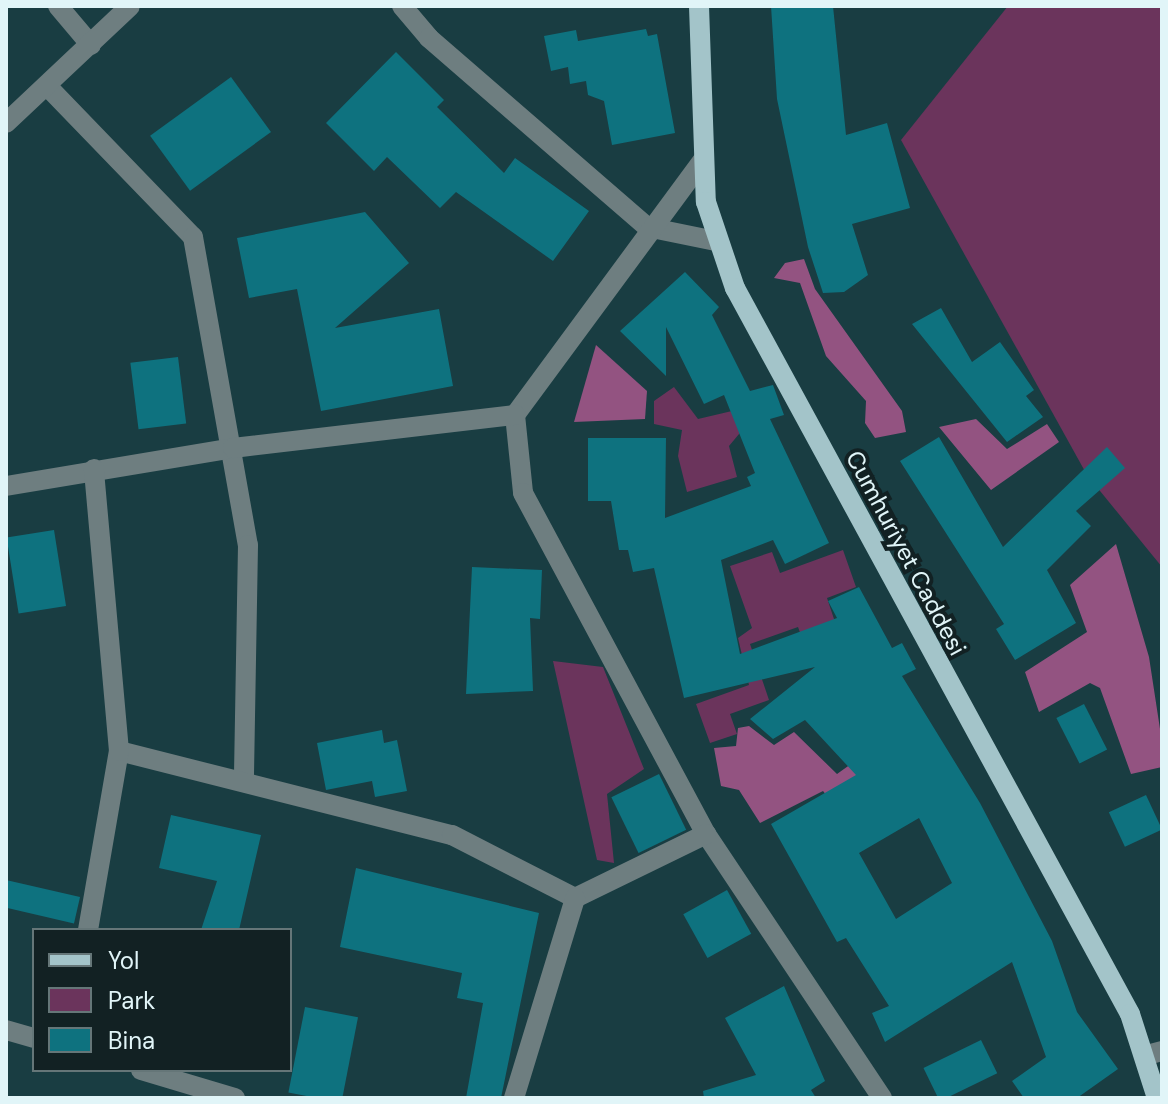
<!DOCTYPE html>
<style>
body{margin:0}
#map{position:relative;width:1168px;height:1104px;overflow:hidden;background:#193d42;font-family:"DM Sans",sans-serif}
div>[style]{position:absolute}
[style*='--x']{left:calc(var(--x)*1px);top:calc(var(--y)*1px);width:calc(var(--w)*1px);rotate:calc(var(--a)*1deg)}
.green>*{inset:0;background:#6b345c}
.forest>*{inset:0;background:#935381}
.building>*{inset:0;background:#0e727f;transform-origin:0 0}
.minor>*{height:20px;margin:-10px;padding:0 10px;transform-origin:10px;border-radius:10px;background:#6e7e80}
.major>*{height:20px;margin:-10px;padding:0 10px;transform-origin:10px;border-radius:10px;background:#a3c4c9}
span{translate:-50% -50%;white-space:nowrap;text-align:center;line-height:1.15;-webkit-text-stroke:8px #122123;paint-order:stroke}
.street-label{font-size:24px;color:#e1f5f8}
.frame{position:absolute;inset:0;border:8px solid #e1f5f8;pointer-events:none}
.legend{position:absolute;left:32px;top:928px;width:260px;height:144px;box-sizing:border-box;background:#122123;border:2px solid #657678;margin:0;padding:10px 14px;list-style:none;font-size:24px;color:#e1f5f8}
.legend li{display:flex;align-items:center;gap:16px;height:40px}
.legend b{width:40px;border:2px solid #657678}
</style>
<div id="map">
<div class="green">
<div style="clip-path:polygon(1008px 6px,1162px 6px,1162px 567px,1087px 475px,901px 140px)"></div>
<div style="clip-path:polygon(674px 387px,698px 419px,732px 411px,744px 428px,729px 446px,737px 477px,687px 492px,678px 456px,682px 430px,654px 424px,654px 401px)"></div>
<div style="clip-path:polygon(843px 550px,856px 587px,827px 598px,845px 652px,811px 663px,798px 627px,750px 644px,769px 700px,730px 714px,737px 734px,710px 743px,696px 704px,749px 685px,738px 638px,752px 628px,730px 566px,772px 552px,780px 573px)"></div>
<div style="clip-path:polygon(553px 661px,603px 667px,644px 769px,607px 794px,614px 863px,597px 860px)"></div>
</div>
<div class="forest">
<div style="clip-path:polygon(804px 259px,815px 289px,902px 411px,906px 432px,875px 438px,865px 423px,866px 401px,826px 356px,800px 283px,774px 278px,785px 263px)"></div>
<div style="clip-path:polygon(596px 345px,647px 391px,645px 419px,574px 422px)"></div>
<div style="clip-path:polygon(976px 419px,1007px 449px,1047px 424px,1059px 442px,991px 490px,939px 427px)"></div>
<div style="clip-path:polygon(1116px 544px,1149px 657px,1162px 742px,1162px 767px,1131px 774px,1100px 688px,1090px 683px,1039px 712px,1025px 672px,1087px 632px,1070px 585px)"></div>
<div style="clip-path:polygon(749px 726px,774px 745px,794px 732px,837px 774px,865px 754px,846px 819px,823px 791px,760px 823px,739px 790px,721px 786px,714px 748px,736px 746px,738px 728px)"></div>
</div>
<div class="building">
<div style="clip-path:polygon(771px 6px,833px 6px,846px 135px,887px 123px,910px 208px,852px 224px,868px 275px,844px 292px,823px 293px,808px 247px,777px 99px)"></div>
<div style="clip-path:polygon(646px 29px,648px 36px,657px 34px,675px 133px,612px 145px,604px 101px,588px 95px,586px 81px,570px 84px,568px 67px,551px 71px,544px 36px,576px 30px,578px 41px)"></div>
<div style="clip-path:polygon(396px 52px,444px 100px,437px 107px,504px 173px,515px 158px,589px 211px,553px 261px,456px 192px,440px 208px,387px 157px,374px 171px,326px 123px)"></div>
<div style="left:231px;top:77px;width:68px;height:100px;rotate:54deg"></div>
<div style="clip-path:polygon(365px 212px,409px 263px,335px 328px,439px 309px,453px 386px,321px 411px,297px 289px,249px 298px,237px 238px)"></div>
<div style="clip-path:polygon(evenodd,685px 272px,719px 307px,712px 315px,750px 391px,773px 385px,784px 415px,770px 419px,829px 543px,785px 564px,773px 540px,721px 560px,740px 654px,837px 618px,828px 601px,859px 587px,892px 648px,902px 643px,916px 669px,902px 676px,980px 803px,1052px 941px,1077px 1012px,1118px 1069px,1077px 1098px,1024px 1098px,1012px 1081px,1046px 1057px,1012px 962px,885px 1042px,872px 1013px,889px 1006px,846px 938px,837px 942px,771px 824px,856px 775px,805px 720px,773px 739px,750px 719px,815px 667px,684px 698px,654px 568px,633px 572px,628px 550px,619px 550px,611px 501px,588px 501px,588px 438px,666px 438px,665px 518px,751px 486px,747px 477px,755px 473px,724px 395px,704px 404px,666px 327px,666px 376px,620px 331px,685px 272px,919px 818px,952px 883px,896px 919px,859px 853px,919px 818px)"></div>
<div style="clip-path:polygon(941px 308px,972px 362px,1000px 342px,1034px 390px,1026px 396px,1043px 417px,1007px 442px,912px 324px)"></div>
<div style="left:178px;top:357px;width:67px;height:48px;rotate:83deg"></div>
<div style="clip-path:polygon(939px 437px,1003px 547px,1107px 447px,1125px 468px,1076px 511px,1091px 526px,1047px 570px,1076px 623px,1015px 660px,996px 629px,1004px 624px,900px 461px)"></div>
<div style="left:54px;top:530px;width:77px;height:48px;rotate:81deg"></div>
<div style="clip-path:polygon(472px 567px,542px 570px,540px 619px,530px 618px,533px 691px,466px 694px)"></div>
<div style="left:1084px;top:704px;width:51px;height:31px;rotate:63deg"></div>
<div style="clip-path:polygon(382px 730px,384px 743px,397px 740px,407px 791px,375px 797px,372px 781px,326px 790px,317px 743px)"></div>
<div style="left:659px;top:774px;width:62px;height:53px;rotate:64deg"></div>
<div style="left:1146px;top:795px;width:38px;height:41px;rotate:65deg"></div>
<div style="clip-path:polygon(171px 815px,261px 835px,239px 930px,201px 930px,217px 881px,159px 868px)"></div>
<div style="clip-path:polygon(356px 868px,539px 913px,501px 1098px,466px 1098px,483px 1003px,457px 998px,462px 973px,340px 947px)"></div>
<div style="left:6px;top:880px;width:76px;height:27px;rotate:13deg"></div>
<div style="left:727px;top:890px;width:50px;height:50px;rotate:61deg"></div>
<div style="clip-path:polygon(784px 986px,825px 1081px,811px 1090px,816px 1098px,704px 1098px,703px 1091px,756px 1075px,725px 1018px)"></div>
<div style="left:305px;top:1007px;width:54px;height:87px;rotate:11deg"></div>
<div style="left:981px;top:1040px;width:37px;height:64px;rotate:64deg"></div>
</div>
<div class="minor">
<div style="--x:58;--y:6;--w:51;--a:49.8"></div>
<div style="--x:402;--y:6;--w:42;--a:49.8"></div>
<div style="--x:429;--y:38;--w:289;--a:40.9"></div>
<div style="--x:647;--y:227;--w:70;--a:11.5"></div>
<div style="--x:49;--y:88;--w:207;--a:46"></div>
<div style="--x:193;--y:237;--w:313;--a:79.9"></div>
<div style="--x:248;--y:545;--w:237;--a:91"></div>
<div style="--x:6;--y:123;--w:170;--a:-43.3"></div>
<div style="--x:703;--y:160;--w:317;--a:126.4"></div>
<div style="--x:515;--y:415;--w:78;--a:84.1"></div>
<div style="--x:523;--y:493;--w:387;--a:61.8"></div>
<div style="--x:706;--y:834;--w:317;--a:56.3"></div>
<div style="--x:6;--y:486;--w:230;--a:-9.5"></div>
<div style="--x:233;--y:448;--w:284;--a:-6.7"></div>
<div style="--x:119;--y:751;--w:343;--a:14.2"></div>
<div style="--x:452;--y:835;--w:138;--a:27.1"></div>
<div style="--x:575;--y:898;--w:146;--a:-26"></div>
<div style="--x:88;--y:930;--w:182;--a:-80.2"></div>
<div style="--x:119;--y:751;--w:283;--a:-95.1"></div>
<div style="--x:6;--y:1030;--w:29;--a:16"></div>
<div style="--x:1147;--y:1055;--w:16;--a:-15"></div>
<div style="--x:141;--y:1070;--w:98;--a:16.6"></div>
<div style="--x:514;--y:1098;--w:209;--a:-73"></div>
</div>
<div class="major">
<div style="--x:699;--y:6;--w:196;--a:88"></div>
<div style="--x:706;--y:202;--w:91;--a:71.4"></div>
<div style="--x:735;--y:288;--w:826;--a:61.45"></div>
<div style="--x:1130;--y:1014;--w:88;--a:72.2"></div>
</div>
<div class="street-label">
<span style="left:906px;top:553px;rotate:62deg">Cumhuriyet Caddesi</span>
</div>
<div class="frame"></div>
<ul class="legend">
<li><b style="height:10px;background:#a3c4c9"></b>Yol</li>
<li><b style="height:22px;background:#6b345c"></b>Park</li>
<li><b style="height:22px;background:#0e727f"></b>Bina</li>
</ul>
</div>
